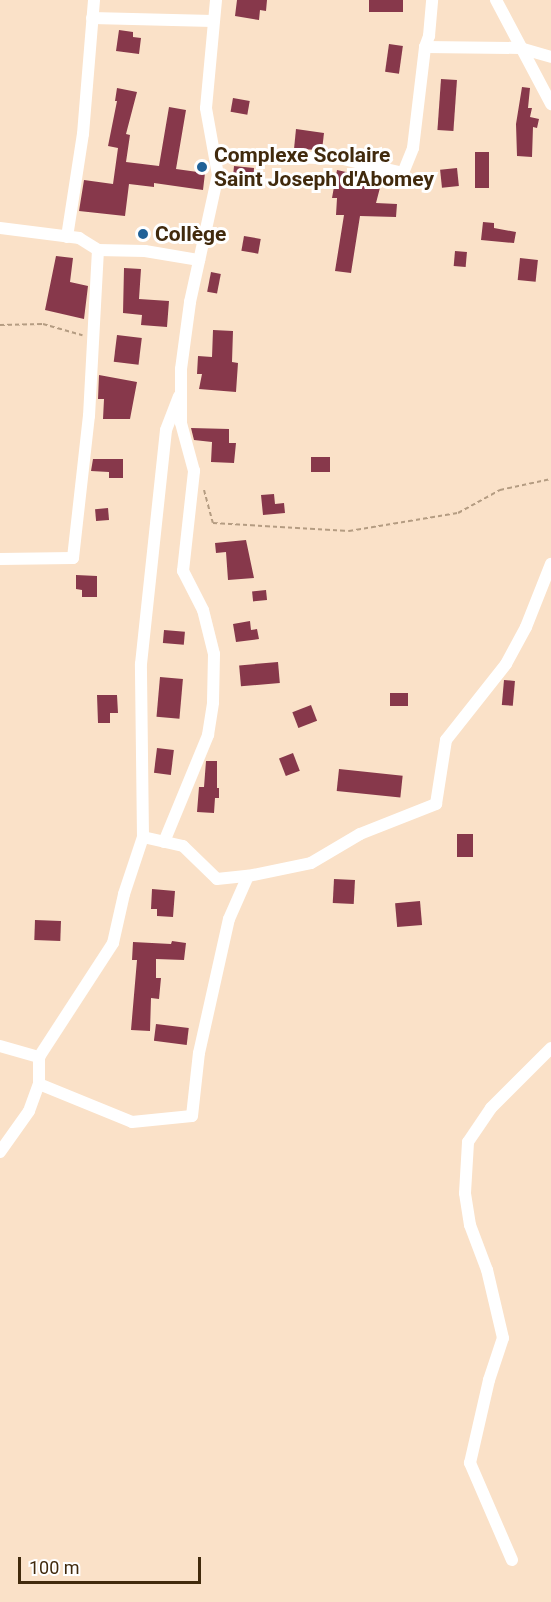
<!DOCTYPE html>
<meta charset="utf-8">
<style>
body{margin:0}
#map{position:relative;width:551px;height:1602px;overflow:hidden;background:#fae1c8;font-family:Roboto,sans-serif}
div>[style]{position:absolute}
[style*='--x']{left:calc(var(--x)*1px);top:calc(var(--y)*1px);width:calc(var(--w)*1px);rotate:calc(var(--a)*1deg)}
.building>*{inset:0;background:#87384b;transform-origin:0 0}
.path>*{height:2px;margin-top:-1px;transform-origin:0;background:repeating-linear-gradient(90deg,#b49c82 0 4.5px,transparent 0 7.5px)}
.street>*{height:12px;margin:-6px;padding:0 6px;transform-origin:6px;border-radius:6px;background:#fff}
.dots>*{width:16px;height:16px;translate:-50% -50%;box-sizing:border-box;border:3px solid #fff;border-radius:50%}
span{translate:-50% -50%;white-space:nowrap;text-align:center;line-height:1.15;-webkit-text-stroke:6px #fff;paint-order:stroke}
.poi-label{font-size:21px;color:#412a0d;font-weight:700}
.left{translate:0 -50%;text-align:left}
.scale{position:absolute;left:18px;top:1557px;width:183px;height:27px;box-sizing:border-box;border:3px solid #412a0d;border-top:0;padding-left:8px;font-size:18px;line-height:21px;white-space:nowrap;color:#412a0d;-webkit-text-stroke:4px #fff;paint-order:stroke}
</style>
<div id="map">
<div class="building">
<div style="clip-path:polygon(237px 0,267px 0,266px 11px,260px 10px,259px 20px,235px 16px)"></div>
<div style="left:369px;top:0;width:34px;height:12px"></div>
<div style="clip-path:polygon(119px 30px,133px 32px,133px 37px,141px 38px,139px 54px,116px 51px)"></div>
<div style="left:389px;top:44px;width:14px;height:28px;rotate:8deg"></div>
<div style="left:441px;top:79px;width:16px;height:51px;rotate:4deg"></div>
<div style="clip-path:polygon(522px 87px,530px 88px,528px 108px,532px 108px,530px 117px,539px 119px,537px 128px,533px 127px,532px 157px,517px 156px,516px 124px)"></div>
<div style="clip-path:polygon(117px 88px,137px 92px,126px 134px,130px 135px,126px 162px,159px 166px,169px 107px,186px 110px,176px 169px,205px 173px,203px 190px,154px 183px,154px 187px,129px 184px,125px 216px,79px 211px,84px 180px,113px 184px,118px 148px,108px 146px,117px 101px,115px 101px)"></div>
<div style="left:233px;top:98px;width:17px;height:14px;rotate:10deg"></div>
<div style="clip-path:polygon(296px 129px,324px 133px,322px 150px,294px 149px)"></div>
<div style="left:475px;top:152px;width:14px;height:36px"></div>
<div style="clip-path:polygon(234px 166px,254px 168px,253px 183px,233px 177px)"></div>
<div style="left:457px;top:168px;width:18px;height:17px;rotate:84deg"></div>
<div style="clip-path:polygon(337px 170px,382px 180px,376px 203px,397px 204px,396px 217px,360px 216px,351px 273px,335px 271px,344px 215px,336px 215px,337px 198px,332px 198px)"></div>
<div style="clip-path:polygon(483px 222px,494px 223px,494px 228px,516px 232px,514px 243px,481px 240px)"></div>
<div style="left:244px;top:236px;width:17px;height:15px;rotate:10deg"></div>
<div style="left:455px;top:251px;width:12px;height:15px;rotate:5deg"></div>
<div style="clip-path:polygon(56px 256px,73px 258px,70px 282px,88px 286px,84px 319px,45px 310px)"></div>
<div style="left:520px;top:258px;width:18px;height:22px;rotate:6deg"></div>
<div style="clip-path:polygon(124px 268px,141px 269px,139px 299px,169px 301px,167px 327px,141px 325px,142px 315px,123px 313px)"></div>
<div style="left:211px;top:272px;width:10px;height:20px;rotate:11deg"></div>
<div style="clip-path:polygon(213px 330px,233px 331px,232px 362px,238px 363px,236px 392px,199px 389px,202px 374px,197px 374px,198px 356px,212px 357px)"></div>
<div style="left:117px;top:335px;width:25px;height:27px;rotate:7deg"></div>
<div style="clip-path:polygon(99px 375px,137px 382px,130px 419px,103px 419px,104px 399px,98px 399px)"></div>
<div style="clip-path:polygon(191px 428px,229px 429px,229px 443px,236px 443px,234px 463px,211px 462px,212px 442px,194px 440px)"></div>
<div style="left:311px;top:457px;width:19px;height:15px"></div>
<div style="clip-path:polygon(93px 459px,123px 459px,123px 478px,109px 478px,109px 472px,91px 471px)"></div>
<div style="clip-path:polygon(274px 494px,275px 504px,284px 503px,285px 513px,263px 515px,261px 495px)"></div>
<div style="left:108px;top:508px;width:12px;height:13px;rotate:85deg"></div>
<div style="clip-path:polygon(246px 540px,254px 578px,228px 580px,226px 552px,216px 553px,215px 543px)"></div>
<div style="clip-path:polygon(76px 575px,97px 576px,97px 597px,82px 597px,82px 590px,76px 589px)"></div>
<div style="left:266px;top:590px;width:10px;height:14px;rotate:84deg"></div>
<div style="clip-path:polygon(250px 621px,251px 630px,257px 629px,259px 639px,236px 642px,233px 624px)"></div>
<div style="left:164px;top:630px;width:21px;height:13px;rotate:5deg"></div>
<div style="left:278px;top:662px;width:21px;height:39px;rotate:85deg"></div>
<div style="left:160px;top:677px;width:23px;height:40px;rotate:5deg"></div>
<div style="left:504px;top:680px;width:11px;height:25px;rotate:5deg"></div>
<div style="left:408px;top:693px;width:13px;height:18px;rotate:90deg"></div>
<div style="clip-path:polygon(97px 695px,117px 695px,118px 713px,110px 713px,110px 723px,98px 723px)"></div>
<div style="left:311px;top:705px;width:17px;height:20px;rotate:69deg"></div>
<div style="left:157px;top:748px;width:17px;height:25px;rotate:7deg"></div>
<div style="left:293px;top:753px;width:19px;height:15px;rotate:69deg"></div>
<div style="clip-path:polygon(206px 761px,217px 761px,217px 788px,219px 788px,219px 798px,215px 798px,214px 813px,197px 812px,199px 787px,204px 787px)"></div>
<div style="left:339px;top:769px;width:64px;height:22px;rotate:6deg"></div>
<div style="left:457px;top:834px;width:16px;height:23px"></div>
<div style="left:334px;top:879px;width:21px;height:24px;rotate:3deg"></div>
<div style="clip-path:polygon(152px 889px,175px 891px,173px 917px,157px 916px,157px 909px,151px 909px)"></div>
<div style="left:420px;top:901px;width:24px;height:25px;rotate:85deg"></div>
<div style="left:35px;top:920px;width:26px;height:20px;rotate:2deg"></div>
<div style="clip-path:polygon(172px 941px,186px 943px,184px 960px,156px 959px,156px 978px,161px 978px,159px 999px,151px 998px,150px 1031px,131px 1030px,137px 960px,132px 960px,133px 942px,171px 944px)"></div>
<div style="left:156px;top:1024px;width:33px;height:17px;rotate:7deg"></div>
</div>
<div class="path">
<div style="--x:0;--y:325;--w:43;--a:-1.3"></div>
<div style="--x:43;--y:324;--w:41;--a:15.8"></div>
<div style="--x:204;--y:490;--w:34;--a:75"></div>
<div style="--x:213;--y:523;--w:136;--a:3.4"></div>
<div style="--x:349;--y:531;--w:110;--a:-9.4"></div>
<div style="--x:458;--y:513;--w:48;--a:-28.7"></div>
<div style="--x:500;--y:490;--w:52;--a:-12.2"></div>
</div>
<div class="street">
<div style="--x:496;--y:0;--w:118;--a:62.1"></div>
<div style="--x:92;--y:18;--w:121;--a:1.4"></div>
<div style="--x:425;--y:47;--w:95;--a:0.6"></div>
<div style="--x:520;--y:48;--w:32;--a:16"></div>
<div style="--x:216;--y:154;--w:127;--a:2.3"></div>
<div style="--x:343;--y:159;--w:62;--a:13.1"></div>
<div style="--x:403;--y:173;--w:27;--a:-68"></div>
<div style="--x:413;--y:148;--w:102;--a:-83.2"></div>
<div style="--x:425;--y:47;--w:12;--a:-70"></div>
<div style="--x:429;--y:36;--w:36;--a:-85"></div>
<div style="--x:0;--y:228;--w:80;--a:7.2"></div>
<div style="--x:79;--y:238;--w:22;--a:32"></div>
<div style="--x:98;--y:250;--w:47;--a:1.2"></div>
<div style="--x:145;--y:251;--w:55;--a:9.5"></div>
<div style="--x:67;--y:237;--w:104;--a:-81.2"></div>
<div style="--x:83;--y:134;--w:134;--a:-85.3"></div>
<div style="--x:0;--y:559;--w:73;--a:-0.8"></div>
<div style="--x:73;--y:558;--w:143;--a:-83.6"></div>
<div style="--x:89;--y:416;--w:166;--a:-86.9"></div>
<div style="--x:143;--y:837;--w:41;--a:12.7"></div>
<div style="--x:183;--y:846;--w:47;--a:44.1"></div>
<div style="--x:217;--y:879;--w:31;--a:-6"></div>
<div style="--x:164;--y:842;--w:116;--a:-67.6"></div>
<div style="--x:208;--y:735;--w:33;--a:-81"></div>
<div style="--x:213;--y:702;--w:48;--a:-88.8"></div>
<div style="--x:214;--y:654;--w:45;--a:-104"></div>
<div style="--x:203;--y:610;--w:44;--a:-117.1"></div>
<div style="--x:183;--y:571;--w:101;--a:-83.7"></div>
<div style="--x:194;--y:471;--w:50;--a:-105.2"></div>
<div style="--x:181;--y:423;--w:54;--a:-90"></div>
<div style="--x:181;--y:369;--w:68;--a:-82.3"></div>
<div style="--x:190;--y:302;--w:130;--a:-77.6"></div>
<div style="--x:218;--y:175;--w:68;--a:-100.2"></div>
<div style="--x:206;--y:108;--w:108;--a:-84.7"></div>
<div style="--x:0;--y:1046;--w:41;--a:15.8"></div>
<div style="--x:39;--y:1084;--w:100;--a:22.2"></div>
<div style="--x:132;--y:1122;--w:60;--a:-5.7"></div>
<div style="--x:192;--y:1116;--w:63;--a:-83.7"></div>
<div style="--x:199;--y:1053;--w:137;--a:-77.4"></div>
<div style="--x:229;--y:919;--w:47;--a:-66.2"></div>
<div style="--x:248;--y:876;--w:64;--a:-11.7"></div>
<div style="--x:311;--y:863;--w:57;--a:-30.6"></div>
<div style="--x:360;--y:834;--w:82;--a:-21.5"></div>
<div style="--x:436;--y:804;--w:65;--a:-81.1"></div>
<div style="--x:446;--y:740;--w:97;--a:-51.7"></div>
<div style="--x:506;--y:664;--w:42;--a:-61.6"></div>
<div style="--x:526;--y:627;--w:68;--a:-68.4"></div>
<div style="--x:0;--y:1152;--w:50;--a:-54.7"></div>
<div style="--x:29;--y:1111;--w:29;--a:-70"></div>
<div style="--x:39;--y:1084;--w:27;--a:-90"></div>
<div style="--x:39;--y:1057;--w:136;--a:-57"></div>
<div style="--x:113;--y:943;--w:50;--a:-77.3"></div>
<div style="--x:124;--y:894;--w:60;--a:-71.6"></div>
<div style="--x:143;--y:837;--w:173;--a:-90.7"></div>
<div style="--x:141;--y:664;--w:235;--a:-83.9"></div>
<div style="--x:166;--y:430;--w:36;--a:-69"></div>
<div style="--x:512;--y:1560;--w:106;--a:-113.4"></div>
<div style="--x:470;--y:1463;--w:85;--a:-77.1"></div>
<div style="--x:489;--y:1380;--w:44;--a:-71.6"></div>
<div style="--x:503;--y:1338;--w:70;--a:-103.2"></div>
<div style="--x:487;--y:1270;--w:48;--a:-110.7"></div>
<div style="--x:470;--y:1225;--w:32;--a:-99"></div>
<div style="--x:465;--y:1193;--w:51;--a:-86.6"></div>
<div style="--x:468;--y:1142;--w:41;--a:-55.9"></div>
<div style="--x:491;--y:1108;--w:85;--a:-45"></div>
</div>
<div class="dots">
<div style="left:202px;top:167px;background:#206197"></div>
<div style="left:143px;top:234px;background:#206197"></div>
</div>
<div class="poi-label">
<span class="left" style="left:214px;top:167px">Complexe Scolaire<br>Saint Joseph d'Abomey</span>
<span class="left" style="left:155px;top:234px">Collège</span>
</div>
<div class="scale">100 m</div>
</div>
